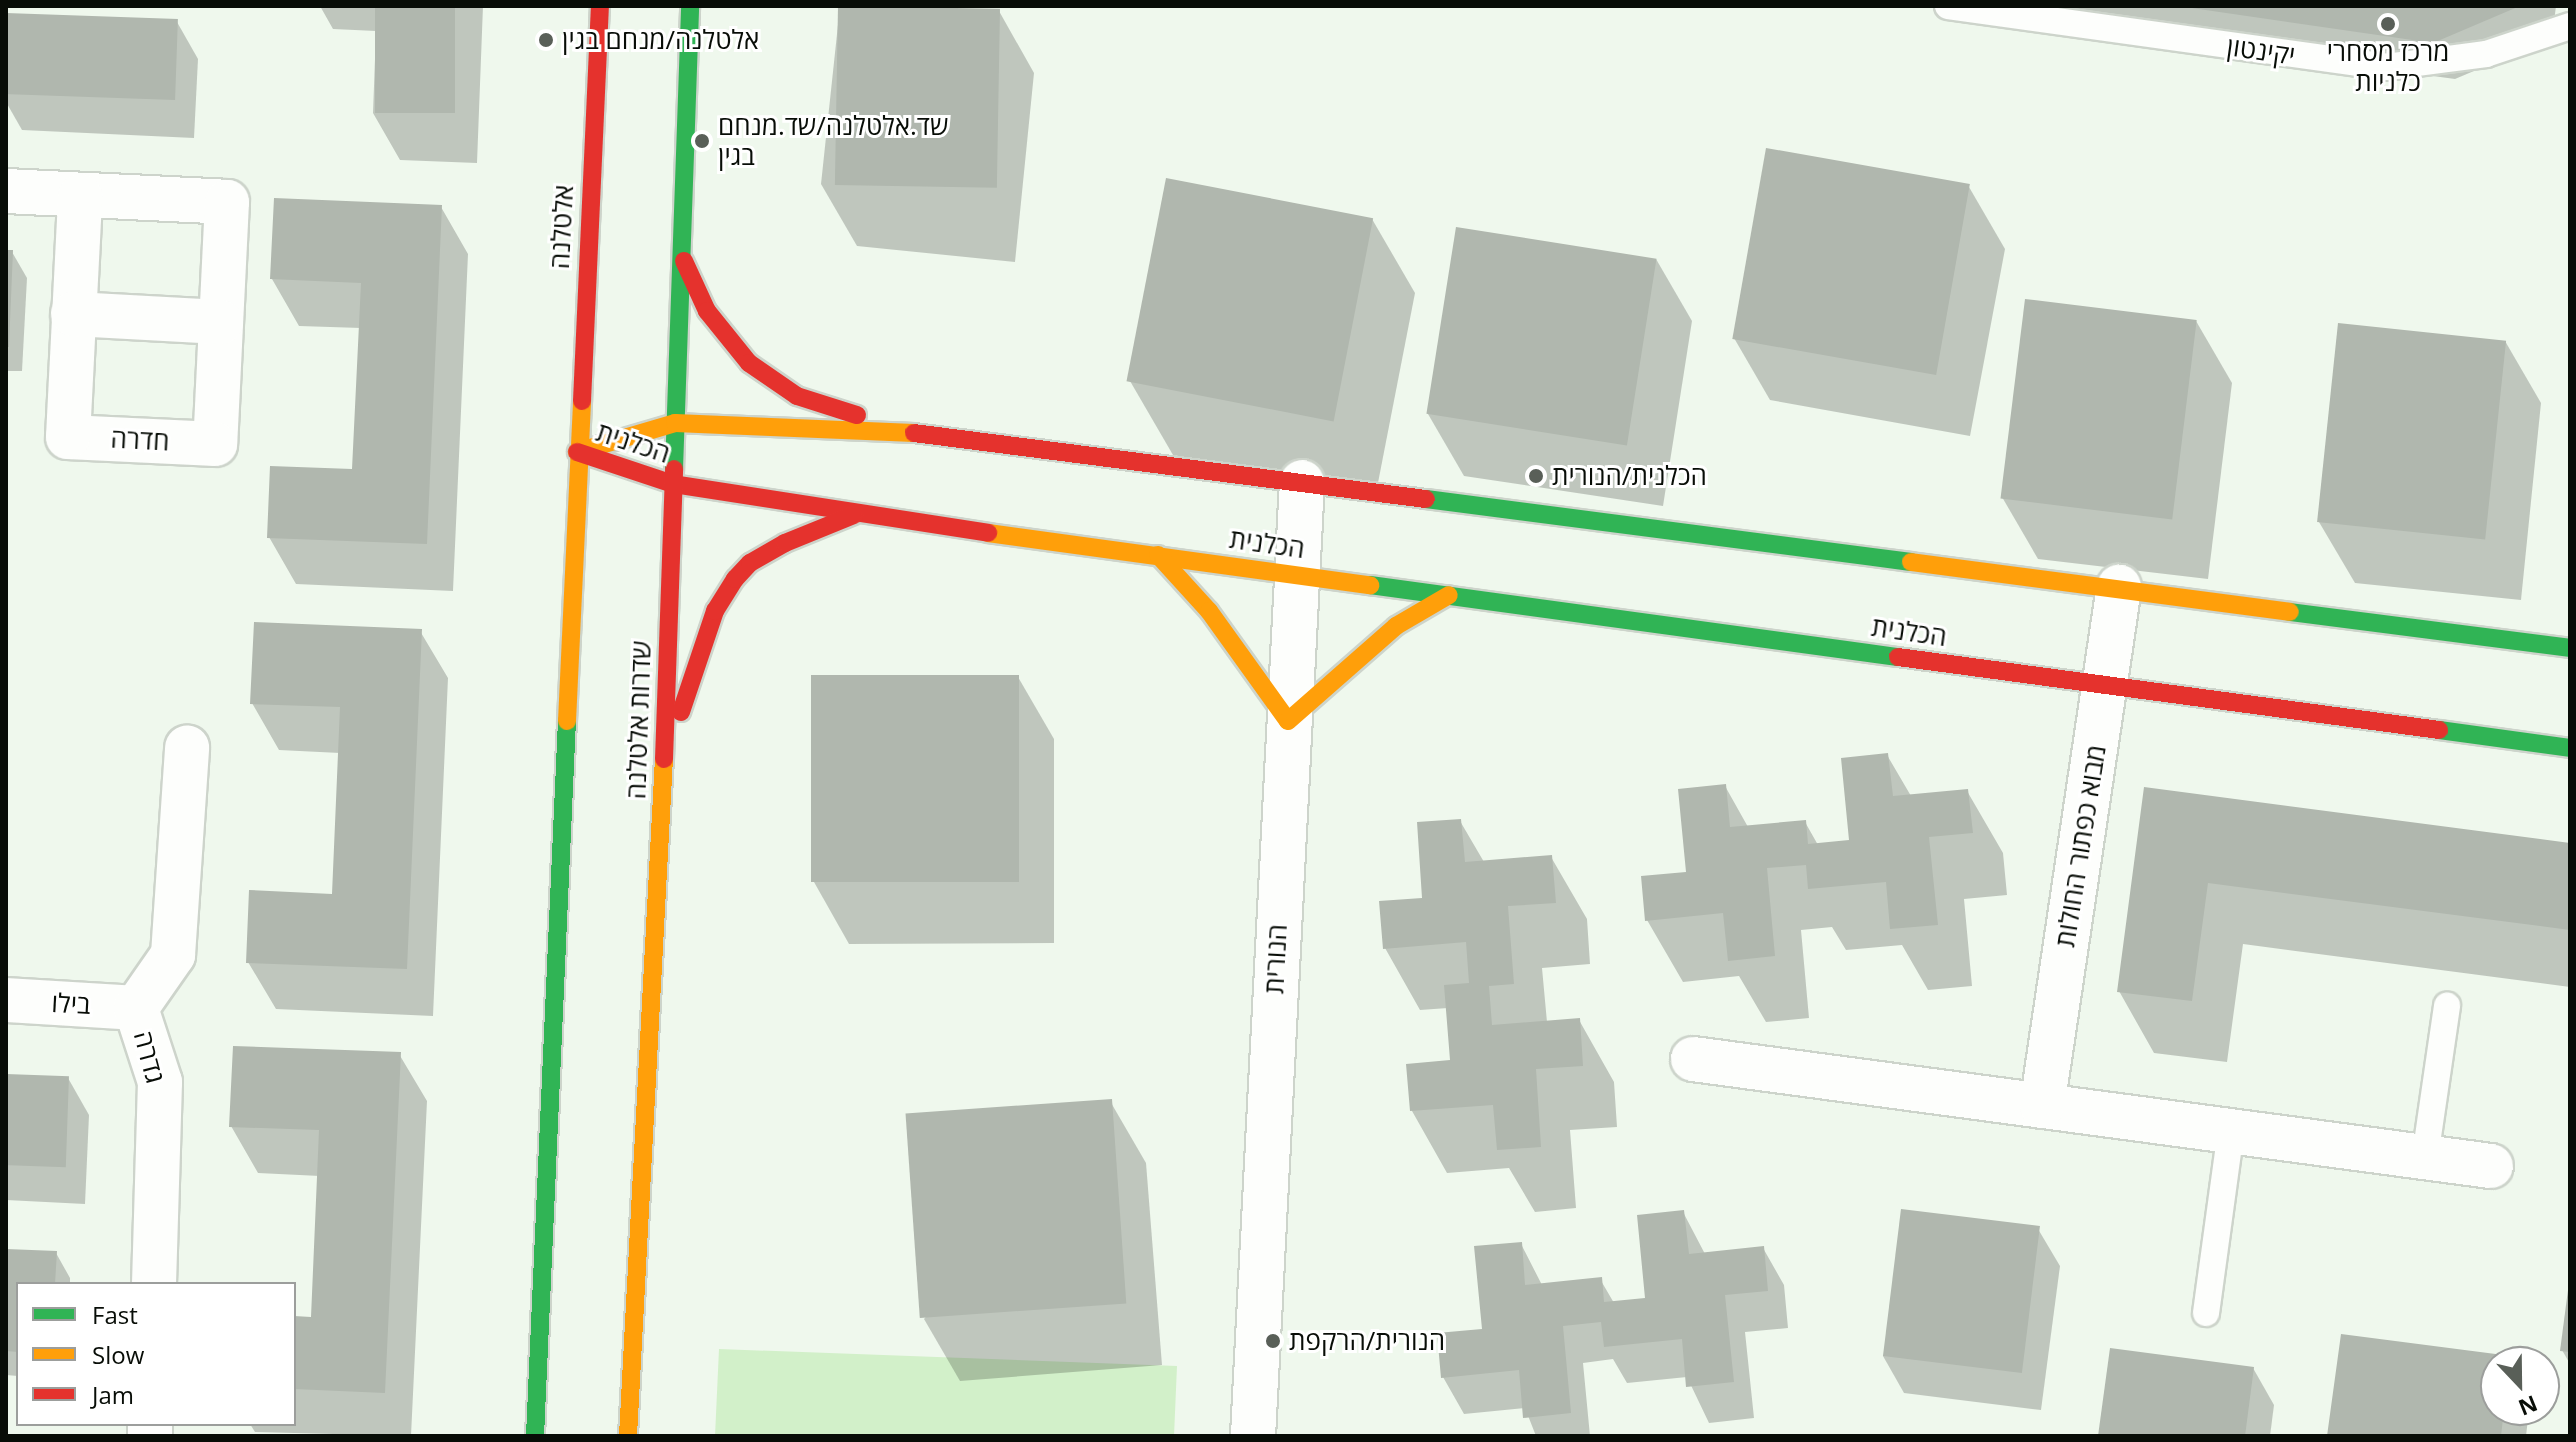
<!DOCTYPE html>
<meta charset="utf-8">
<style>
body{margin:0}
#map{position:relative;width:2576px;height:1442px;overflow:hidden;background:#eff8ed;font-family:"Open Sans",Heebo,sans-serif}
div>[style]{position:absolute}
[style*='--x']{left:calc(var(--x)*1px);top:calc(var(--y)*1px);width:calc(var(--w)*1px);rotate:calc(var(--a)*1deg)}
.green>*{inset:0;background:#d2f0c9}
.shadow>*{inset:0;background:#0003}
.building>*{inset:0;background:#b0b7ae;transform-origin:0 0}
.roads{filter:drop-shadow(2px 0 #cdd4cb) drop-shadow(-2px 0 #cdd4cb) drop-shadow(0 2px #cdd4cb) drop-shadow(0 -2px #cdd4cb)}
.lane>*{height:26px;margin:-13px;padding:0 13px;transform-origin:13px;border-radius:13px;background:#fdfefc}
.street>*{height:44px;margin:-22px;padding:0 22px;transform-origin:22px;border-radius:22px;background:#fdfefc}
.fast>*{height:18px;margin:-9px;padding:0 9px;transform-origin:9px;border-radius:9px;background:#30b455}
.slow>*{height:18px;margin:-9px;padding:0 9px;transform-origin:9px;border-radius:9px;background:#ff9f0a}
.jam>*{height:18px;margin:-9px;padding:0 9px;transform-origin:9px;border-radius:9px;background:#e5322d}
.dots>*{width:22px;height:22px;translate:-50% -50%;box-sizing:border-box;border:4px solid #fff;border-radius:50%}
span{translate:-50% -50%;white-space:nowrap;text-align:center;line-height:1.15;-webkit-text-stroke:6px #fff;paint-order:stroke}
.poi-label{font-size:26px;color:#080d07}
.left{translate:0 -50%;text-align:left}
.street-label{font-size:26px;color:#080d07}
.frame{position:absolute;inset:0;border:8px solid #080d07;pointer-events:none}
.legend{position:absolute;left:16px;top:1282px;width:280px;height:144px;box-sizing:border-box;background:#fff;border:2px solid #9c9e9c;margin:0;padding:10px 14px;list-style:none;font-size:24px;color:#080d07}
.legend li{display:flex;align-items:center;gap:16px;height:40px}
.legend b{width:40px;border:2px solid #9c9e9c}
.north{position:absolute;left:2480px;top:1346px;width:80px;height:80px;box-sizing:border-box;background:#fff;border:2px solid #9c9e9c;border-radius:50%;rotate:158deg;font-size:22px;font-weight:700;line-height:32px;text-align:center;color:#080d07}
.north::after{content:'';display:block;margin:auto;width:28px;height:36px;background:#595f58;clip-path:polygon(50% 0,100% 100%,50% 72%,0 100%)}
</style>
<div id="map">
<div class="green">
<div style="clip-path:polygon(719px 1349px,1177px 1366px,1174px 1436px,715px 1436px)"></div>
</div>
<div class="shadow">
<div style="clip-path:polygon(320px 6px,483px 6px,477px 163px,400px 160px,373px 113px,376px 31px,333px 29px)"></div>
<div style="clip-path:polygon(840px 6px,999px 11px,1034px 73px,1015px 262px,857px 246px,821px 184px)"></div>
<div style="clip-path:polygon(1995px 6px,2556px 6px,2552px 38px,2455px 79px,2001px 17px)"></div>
<div style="clip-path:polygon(6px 15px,177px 22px,198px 59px,194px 138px,22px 130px,6px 102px)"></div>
<div style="clip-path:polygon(1969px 187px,2005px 249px,1970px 436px,1770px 400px,1734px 338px)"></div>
<div style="clip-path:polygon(441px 207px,468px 254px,453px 591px,296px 584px,269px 537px,354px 471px,361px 328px,299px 326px,272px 279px)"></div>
<div style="clip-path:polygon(1372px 219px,1415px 293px,1376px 493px,1173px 455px,1130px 381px)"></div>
<div style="clip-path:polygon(6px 252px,12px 252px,27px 278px,22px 371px,6px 371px)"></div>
<div style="clip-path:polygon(1656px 259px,1692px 321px,1663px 506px,1464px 476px,1428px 414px)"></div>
<div style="clip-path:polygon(2196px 321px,2232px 383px,2208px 579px,2038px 559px,2002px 497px)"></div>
<div style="clip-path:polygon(2505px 341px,2541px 403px,2521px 600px,2355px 583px,2319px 522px)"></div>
<div style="clip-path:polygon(420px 631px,448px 678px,433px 1016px,276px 1009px,248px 962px,334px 896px,340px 753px,279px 750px,252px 703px)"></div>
<div style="clip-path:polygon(1018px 677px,1054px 739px,1054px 943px,849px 944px,814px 882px)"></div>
<div style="clip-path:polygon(1887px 755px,1911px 796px,1967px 791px,2003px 853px,2007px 895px,1964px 899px,1972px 986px,1928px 990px,1902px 945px,1846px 950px,1832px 927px,1801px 930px,1809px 1018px,1766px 1022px,1739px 976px,1683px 982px,1647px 920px,1688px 874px,1725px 786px,1748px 827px,1805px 822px,1818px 845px,1851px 842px)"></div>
<div style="clip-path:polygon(2145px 790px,2570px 845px,2570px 987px,2243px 944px,2227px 1062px,2154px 1053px,2119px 991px)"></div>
<div style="clip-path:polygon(1460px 821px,1484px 862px,1551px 857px,1587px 919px,1590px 964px,1542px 968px,1547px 1022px,1579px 1020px,1614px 1082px,1617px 1127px,1570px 1130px,1576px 1208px,1535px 1212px,1509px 1168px,1447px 1173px,1412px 1111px,1409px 1066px,1452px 1062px,1448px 1008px,1420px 1010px,1385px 948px,1424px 900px)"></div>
<div style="clip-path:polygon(399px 1054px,427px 1101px,411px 1436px,255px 1432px,250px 1424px,294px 1424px,294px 1319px,313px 1319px,320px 1176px,258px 1173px,231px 1126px)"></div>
<div style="clip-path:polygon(6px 1076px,68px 1078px,89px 1115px,85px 1204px,6px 1200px)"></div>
<div style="clip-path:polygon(1110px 1101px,1146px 1163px,1162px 1365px,960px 1381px,924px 1319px)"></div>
<div style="clip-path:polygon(1683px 1212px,1705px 1254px,1763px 1248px,1784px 1285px,1788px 1328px,1745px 1332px,1754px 1418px,1709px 1423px,1687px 1377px,1627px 1383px,1613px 1359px,1583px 1363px,1590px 1436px,1536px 1436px,1525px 1408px,1464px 1414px,1443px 1377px,1485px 1331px,1521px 1244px,1542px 1285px,1600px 1279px,1614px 1303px,1647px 1300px)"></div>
<div style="clip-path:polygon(2038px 1229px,2060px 1266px,2041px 1410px,1904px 1393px,1883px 1356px)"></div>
<div style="clip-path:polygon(6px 1251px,56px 1253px,70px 1278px,70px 1284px,18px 1284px,18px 1376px,6px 1375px)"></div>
<div style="clip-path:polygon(2570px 1291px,2570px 1364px,2562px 1350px)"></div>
<div style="clip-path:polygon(2343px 1336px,2510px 1358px,2512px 1362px,2496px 1362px,2496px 1410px,2529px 1410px,2526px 1436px,2329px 1436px)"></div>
<div style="clip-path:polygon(2253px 1368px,2274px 1405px,2270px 1436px,2100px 1436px)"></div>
</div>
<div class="building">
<div style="left:375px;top:6px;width:80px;height:107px"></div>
<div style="left:838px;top:6px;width:162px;height:179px;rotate:1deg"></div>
<div style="clip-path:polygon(2178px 6px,2520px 6px,2433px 43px)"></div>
<div style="left:6px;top:13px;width:172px;height:81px;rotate:2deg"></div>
<div style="left:1766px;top:148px;width:207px;height:194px;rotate:10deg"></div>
<div style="left:1166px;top:178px;width:211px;height:207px;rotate:11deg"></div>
<div style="clip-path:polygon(274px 198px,442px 205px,427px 544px,267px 538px,270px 466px,352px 469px,361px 283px,270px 279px)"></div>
<div style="left:1456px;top:227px;width:203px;height:189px;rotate:9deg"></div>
<div style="clip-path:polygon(6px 250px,13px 250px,9px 347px,6px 347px)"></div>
<div style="left:2025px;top:299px;width:173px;height:201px;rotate:7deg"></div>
<div style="left:2338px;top:323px;width:169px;height:200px;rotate:6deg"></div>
<div style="clip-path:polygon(254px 622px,422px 629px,407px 969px,246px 963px,249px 890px,332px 894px,340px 707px,250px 704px)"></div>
<div style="left:1019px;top:675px;width:207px;height:208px;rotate:90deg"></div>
<div style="clip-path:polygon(1888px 753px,1893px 796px,1968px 789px,1973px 833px,1929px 837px,1938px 925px,1890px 929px,1886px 882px,1808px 889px,1806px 865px,1767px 868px,1775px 956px,1728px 961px,1723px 913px,1645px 921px,1641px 876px,1686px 872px,1678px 789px,1726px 784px,1730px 827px,1806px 820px,1808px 844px,1849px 840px,1841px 758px)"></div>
<div style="clip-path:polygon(2144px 787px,2570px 843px,2570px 930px,2208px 883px,2192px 1001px,2117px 992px)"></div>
<div style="clip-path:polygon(1461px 819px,1465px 862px,1552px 855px,1556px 903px,1508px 906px,1514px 984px,1489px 986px,1492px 1025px,1580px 1018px,1583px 1066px,1536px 1069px,1541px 1147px,1497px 1150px,1493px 1105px,1410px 1111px,1406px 1064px,1450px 1060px,1444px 985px,1469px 983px,1466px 942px,1383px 949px,1379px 901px,1422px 898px,1417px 822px)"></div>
<div style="clip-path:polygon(233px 1046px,401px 1052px,385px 1393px,294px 1389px,294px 1316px,311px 1317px,319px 1130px,229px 1127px)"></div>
<div style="left:6px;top:1074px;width:63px;height:91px;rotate:2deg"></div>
<div style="left:1112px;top:1099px;width:205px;height:207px;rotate:86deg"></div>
<div style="left:1901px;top:1209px;width:140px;height:148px;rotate:7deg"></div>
<div style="clip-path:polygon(1684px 1210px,1689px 1254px,1764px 1246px,1768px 1291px,1725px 1295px,1734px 1382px,1686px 1387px,1682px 1339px,1604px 1347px,1601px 1322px,1563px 1326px,1571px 1413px,1523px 1418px,1519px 1370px,1441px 1378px,1437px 1333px,1482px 1329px,1474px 1246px,1522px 1242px,1525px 1285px,1602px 1277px,1604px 1302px,1645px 1298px,1637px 1215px)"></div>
<div style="clip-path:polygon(6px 1249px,57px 1251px,55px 1284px,18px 1284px,18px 1352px,6px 1351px)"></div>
<div style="clip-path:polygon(2568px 1290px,2570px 1290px,2570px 1352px,2560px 1351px)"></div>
<div style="clip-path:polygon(2341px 1334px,2511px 1356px,2511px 1362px,2496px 1362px,2496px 1410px,2504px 1410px,2501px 1436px,2327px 1436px)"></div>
<div style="clip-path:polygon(2110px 1348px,2254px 1367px,2245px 1436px,2098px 1436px)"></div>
</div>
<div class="roads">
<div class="lane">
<div style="--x:1948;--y:6;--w:442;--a:7.9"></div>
<div style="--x:2386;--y:67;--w:101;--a:-7.4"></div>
<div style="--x:2486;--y:54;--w:89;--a:-18.4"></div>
<div style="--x:2425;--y:1157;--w:153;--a:-81.7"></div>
<div style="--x:2206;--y:1313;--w:184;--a:-82.2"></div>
</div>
<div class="street">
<div style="--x:6;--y:191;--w:221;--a:2.8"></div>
<div style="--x:227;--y:202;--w:242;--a:92.8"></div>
<div style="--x:215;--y:444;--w:147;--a:-177.3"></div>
<div style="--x:68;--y:437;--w:241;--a:-87.1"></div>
<div style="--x:73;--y:314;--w:148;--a:3.1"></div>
<div style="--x:6;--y:1000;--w:130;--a:3.5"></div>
<div style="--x:1693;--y:1059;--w:805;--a:7.64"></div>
<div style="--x:2042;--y:1106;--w:525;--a:-81.56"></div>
<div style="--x:154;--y:1284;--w:202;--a:-88.3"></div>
<div style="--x:160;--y:1082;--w:78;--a:-108"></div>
<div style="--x:136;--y:1008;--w:65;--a:-55.1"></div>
<div style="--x:173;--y:955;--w:208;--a:-86.1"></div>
<div style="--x:150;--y:1436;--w:12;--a:-90"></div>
<div style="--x:1253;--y:1436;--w:955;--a:-87.06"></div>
</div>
<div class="fast">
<div style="--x:674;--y:469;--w:463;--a:-88"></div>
<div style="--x:1426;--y:499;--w:489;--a:7.4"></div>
<div style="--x:1370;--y:585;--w:533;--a:7.77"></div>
<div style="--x:2290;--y:612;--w:282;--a:7.3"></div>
<div style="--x:2439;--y:730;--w:132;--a:7.8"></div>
<div style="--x:535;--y:1436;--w:716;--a:-87.44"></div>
</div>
<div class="slow">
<div style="--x:577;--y:452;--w:102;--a:-16.5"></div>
<div style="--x:675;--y:423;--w:239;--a:2.4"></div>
<div style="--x:988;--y:533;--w:386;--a:7.8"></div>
<div style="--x:1158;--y:555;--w:76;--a:47.7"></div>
<div style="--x:1209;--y:611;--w:135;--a:54.3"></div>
<div style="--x:1288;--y:721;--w:144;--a:-41.3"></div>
<div style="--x:1396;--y:626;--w:61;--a:-30.3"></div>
<div style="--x:1911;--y:562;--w:382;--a:7.5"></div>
<div style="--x:567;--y:721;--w:320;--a:-87.3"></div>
<div style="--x:628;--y:1436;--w:678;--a:-86.96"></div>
</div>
<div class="jam">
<div style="--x:684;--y:261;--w:55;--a:65.3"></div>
<div style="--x:707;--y:311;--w:67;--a:51.1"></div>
<div style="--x:749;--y:363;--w:58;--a:34.5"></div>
<div style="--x:797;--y:396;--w:63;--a:17.6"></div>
<div style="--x:582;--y:401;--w:395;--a:-87.4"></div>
<div style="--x:914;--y:433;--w:516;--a:7.35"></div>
<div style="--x:577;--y:452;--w:101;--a:18.4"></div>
<div style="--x:673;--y:484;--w:319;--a:8.8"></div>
<div style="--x:1898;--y:657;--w:546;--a:7.68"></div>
<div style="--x:681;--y:712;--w:107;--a:-71.4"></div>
<div style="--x:715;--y:611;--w:38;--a:-58"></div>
<div style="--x:735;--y:579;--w:22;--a:-47"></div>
<div style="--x:750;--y:563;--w:40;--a:-29.7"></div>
<div style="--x:785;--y:543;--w:74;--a:-22.1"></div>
<div style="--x:664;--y:759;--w:290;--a:-88"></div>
</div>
</div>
<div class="dots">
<div style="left:2388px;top:24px;background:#595f58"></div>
<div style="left:546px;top:40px;background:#595f58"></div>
<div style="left:702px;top:141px;background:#595f58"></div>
<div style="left:1536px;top:476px;background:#595f58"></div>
<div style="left:1273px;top:1341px;background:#595f58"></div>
</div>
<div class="poi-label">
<span class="left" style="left:562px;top:40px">אלטלנה/מנחם בגין</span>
<span style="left:2388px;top:67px">מרכז מסחרי<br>כלניות</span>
<span class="left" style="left:718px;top:141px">שד.אלטלנה/שד.מנחם<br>בגין</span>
<span class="left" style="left:1552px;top:476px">הכלנית/הנורית</span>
<span class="left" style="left:1289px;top:1341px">הנורית/הרקפת</span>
</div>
<div class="street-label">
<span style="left:2261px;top:51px;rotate:8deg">יקינטון</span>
<span style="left:562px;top:227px;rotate:-87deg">אלטלנה</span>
<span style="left:140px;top:440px;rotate:3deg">חדרה</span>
<span style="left:633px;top:443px;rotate:18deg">הכלנית</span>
<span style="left:1267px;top:544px;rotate:8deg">הכלנית</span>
<span style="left:1909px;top:632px;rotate:8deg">הכלנית</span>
<span style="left:639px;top:720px;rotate:-88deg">שדרות אלטלנה</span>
<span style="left:2081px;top:846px;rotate:-81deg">מבוא כפתור החולות</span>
<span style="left:1276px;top:959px;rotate:-87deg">הנורית</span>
<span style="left:71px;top:1004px;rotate:3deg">בילו</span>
<span style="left:149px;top:1057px;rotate:75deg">גדרה</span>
</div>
<div class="frame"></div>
<ul class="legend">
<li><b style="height:10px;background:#30b455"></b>Fast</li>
<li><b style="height:10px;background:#ff9f0a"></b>Slow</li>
<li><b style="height:10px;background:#e5322d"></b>Jam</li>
</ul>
<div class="north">N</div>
</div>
